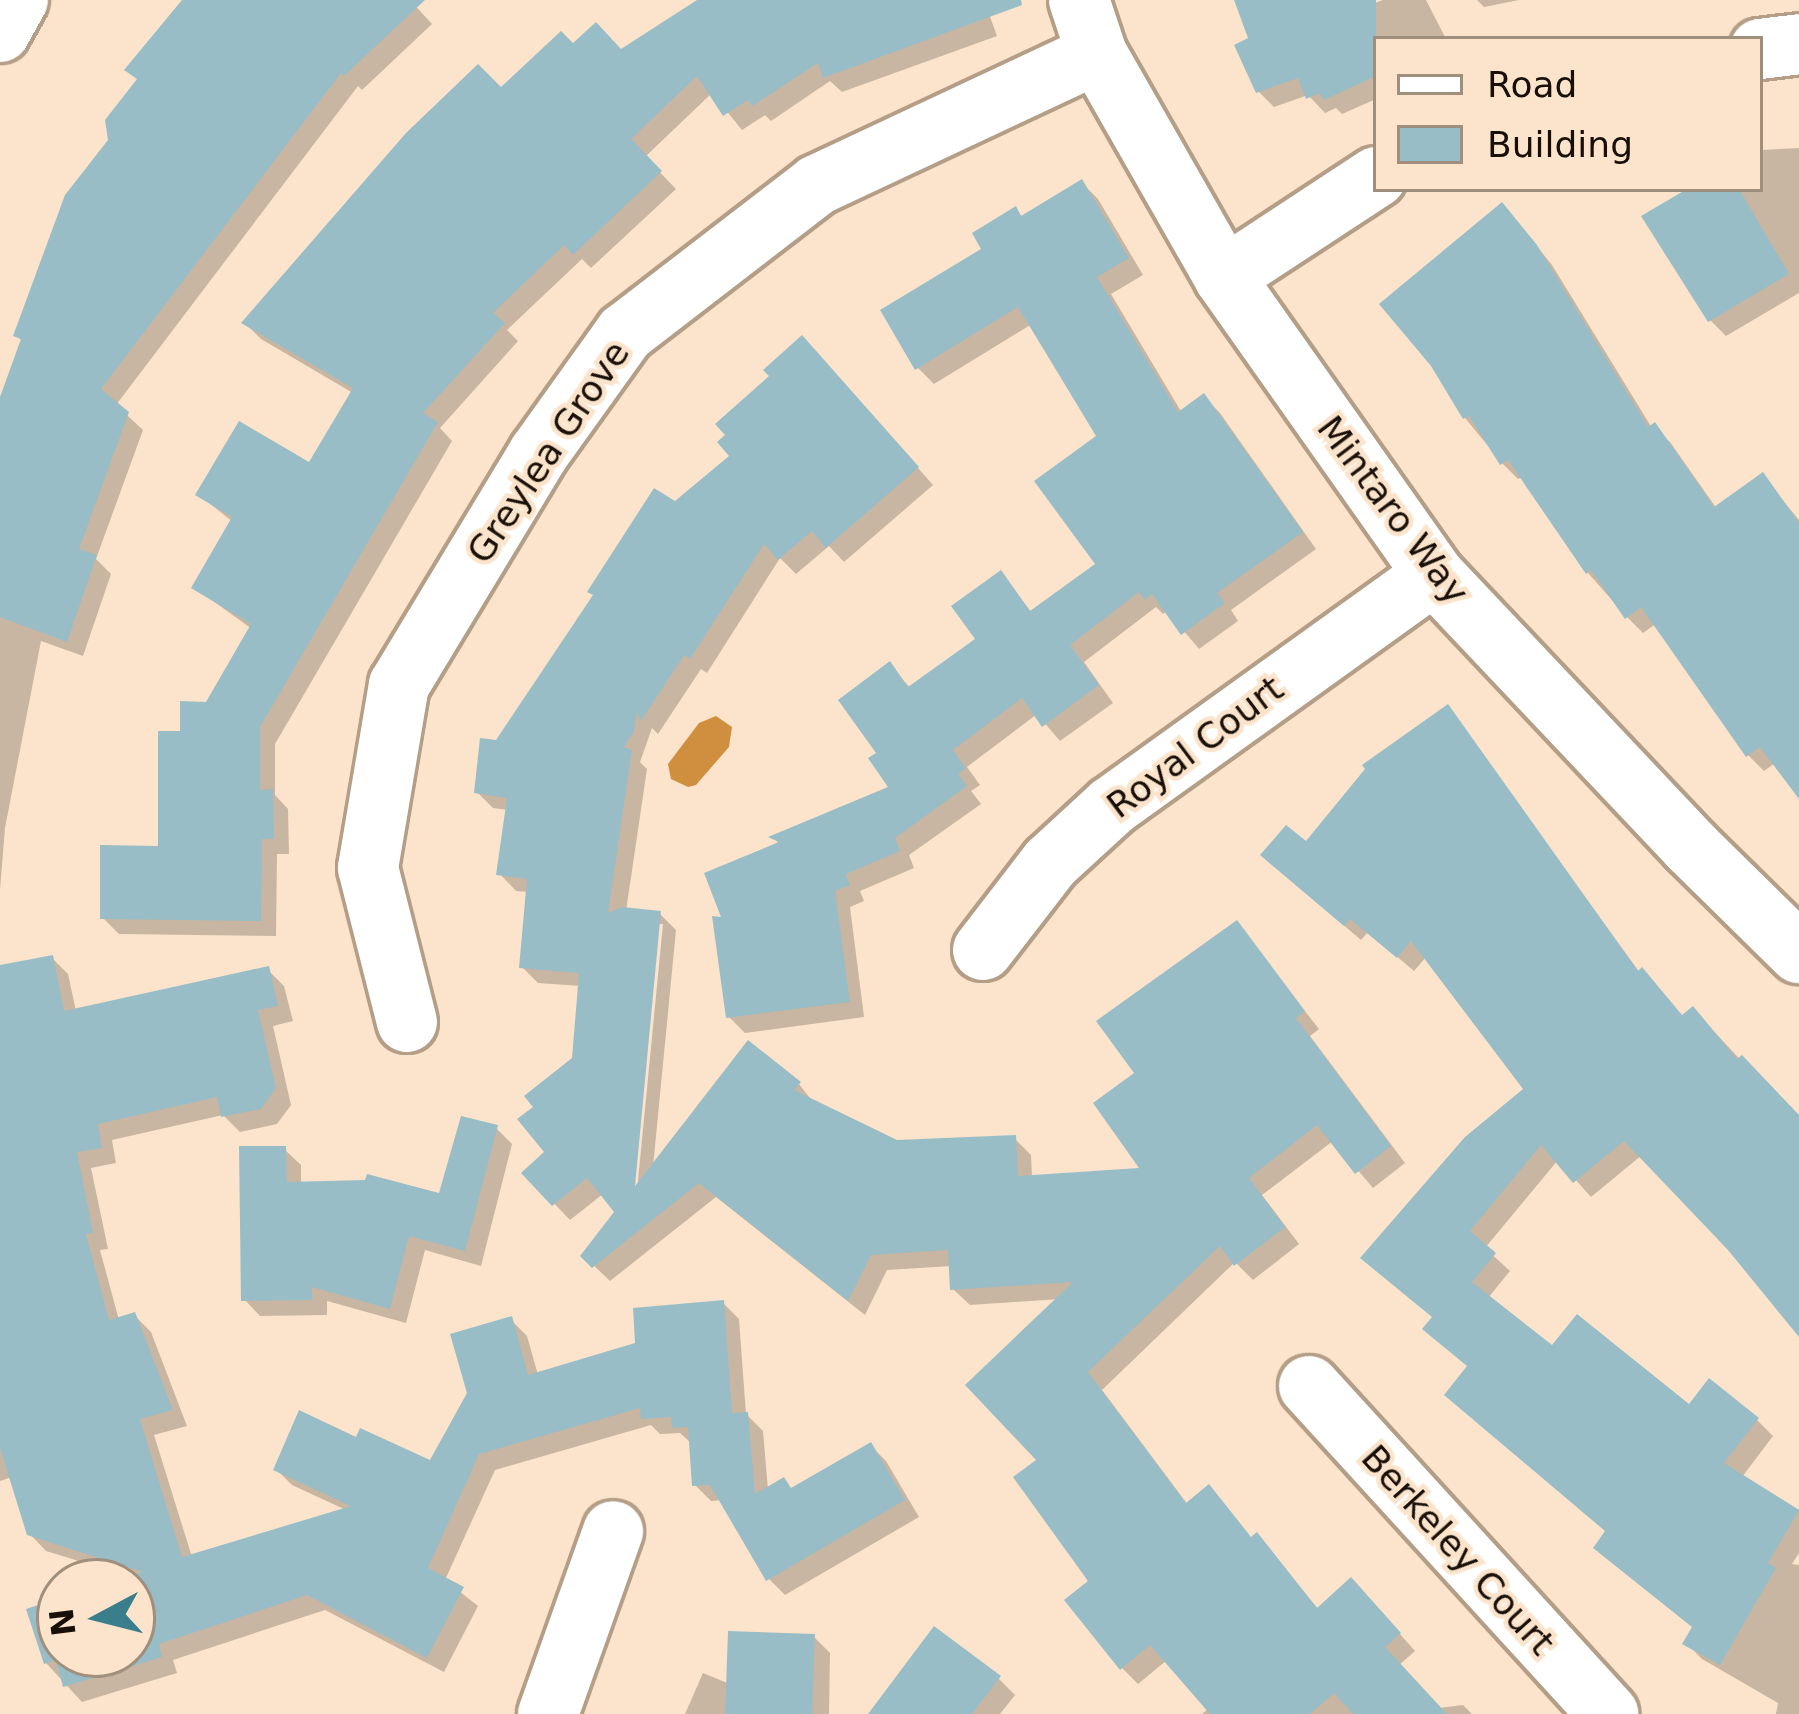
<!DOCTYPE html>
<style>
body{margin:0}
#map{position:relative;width:1799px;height:1714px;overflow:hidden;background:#fbe4cb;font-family:"DejaVu Sans",sans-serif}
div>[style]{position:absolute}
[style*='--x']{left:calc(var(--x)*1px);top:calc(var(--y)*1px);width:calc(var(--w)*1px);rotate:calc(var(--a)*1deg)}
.water>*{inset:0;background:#d08f3e}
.shadow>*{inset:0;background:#0003}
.building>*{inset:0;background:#98bdc6;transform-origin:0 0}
.roads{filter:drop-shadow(3px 0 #b49e87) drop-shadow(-3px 0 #b49e87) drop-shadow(0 3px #b49e87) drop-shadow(0 -3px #b49e87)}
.minor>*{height:60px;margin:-30px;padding:0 30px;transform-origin:30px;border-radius:30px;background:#fff}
span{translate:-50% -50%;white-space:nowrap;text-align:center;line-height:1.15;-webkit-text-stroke:9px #fbe4cb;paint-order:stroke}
.street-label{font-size:36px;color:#181008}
.legend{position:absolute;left:1373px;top:36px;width:390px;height:156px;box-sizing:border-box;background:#fbe4cb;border:3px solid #a08f7d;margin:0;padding:15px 21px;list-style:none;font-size:36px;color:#181008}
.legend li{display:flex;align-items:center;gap:24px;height:60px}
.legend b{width:60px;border:3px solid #a08f7d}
.north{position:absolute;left:36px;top:1558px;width:120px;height:120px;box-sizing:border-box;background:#fbe4cb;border:3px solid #a08f7d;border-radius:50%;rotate:263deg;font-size:33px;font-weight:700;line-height:48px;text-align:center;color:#181008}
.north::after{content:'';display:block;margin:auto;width:42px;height:54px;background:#3a7d8d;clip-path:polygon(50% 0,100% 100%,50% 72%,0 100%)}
</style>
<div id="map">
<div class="water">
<div style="clip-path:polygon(716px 716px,732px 727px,729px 747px,696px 785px,688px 787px,671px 779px,668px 764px,699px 723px)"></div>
</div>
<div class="shadow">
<div style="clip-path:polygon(185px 0,410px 0,432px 24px,362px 90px,358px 86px,116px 405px,143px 430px,96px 559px,111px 574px,83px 656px,41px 641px,5px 828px,0 890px,0 406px,23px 342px,16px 335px,140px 81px)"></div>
<div style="clip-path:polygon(702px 0,984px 0,997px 36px,842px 92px,830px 81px,771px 121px,765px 115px,742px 130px,712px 93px,645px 157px,676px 189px,591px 268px,582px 259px,507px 330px,518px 341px,440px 428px,452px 441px,275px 744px,275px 795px,288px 809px,289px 854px,277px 854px,276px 936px,119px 934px,103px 918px,161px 849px,183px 734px,208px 705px,252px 629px,195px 588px,233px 522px,199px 495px,310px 466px,353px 393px,261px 339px,245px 323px,501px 91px,573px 47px,621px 53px)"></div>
<div style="clip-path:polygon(1235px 0,1309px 0,1319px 25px,1383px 0,1426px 0,1446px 39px,1376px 39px,1376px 99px,1342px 114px,1336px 108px,1325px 113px,1308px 95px,1274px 107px,1258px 91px,1252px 40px)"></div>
<div style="clip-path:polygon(1477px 0,1519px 0,1484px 7px)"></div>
<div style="clip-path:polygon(1799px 148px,1799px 293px,1726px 336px,1710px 320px,1693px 189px,1760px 189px,1760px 150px)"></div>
<div style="clip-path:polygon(1082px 183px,1098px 199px,1143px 275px,1111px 294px,1182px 413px,1204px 397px,1220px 413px,1316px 549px,1231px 610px,1238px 621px,1199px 649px,1167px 611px,1163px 614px,1156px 607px,1084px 662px,1113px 703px,1060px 741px,1037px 714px,967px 767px,980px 785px,971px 791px,981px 804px,909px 855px,914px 868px,860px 891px,864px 901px,850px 907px,864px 1017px,745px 1033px,729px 1017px,780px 845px,774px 838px,893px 788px,880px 754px,890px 665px,911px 689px,979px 639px,1000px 574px,1032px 613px,1099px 564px,1100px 437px,1032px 324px,934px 384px,918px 368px,1015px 210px,1024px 218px)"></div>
<div style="clip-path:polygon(1517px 222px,1552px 265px,1652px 428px,1670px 442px,1717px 509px,1763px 476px,1799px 520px,1799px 794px,1775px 763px,1764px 771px,1748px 755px,1657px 623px,1643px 633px,1627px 617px,1588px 573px,1523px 477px,1518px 479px,1502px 463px,1465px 418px)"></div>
<div style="clip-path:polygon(evenodd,818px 355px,933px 485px,844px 562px,829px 546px,796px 574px,780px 558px,707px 673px,701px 669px,658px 734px,652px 728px,640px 762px,647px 769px,626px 911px,660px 914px,676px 930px,653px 1167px,799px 1084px,813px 1102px,896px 1143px,1014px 1138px,1031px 1155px,1032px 1178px,1145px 1171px,1138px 1074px,1236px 924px,1319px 1029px,1310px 1036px,1405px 1163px,1373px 1188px,1333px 1141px,1262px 1195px,1299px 1244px,1253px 1280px,1235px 1262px,1102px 1390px,1188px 1505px,1253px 1540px,1257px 1536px,1319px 1610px,1367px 1597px,1415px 1651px,1399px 1665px,1439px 1708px,1463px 1705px,1472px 1714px,1202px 1714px,1209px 1708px,1167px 1660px,1138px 1684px,1122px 1668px,1040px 1460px,1060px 1299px,970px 1305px,953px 1289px,952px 1266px,887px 1270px,865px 1315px,716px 1197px,610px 1281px,584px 1256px,618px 1212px,603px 1194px,570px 1220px,526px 1174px,548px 1153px,537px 1107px,575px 1059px,581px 986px,538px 983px,522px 967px,529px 892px,516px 891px,500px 874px,508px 810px,493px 808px,477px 792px,497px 743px,675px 505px,734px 457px,818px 355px,657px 924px,663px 924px,636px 1201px,630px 1200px,657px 924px)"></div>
<div style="clip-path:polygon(1448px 708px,1640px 973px,1683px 1018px,1709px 1026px,1799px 1123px,1799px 1334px,1730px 1248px,1642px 1155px,1591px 1197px,1558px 1160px,1485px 1248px,1510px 1271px,1488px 1298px,1553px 1349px,1689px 1408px,1757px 1420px,1773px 1436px,1742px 1477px,1799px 1510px,1799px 1553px,1792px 1564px,1799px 1565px,1799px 1714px,1776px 1714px,1778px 1703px,1702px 1659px,1686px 1643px,1695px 1629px,1608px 1533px,1435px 1318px,1527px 1089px,1426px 957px,1414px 971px,1368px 932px,1361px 940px,1280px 871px)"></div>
<div style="clip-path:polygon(52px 958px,68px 974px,76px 1011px,268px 970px,284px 986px,293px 1021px,273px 1026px,291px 1105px,277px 1124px,240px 1132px,223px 1115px,112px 1140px,116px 1163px,91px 1168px,108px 1249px,100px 1250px,119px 1320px,135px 1316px,151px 1332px,187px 1426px,154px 1435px,192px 1557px,346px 1510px,292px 1485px,276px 1469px,358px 1441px,431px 1463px,511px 1320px,527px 1336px,538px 1375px,638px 1345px,723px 1303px,739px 1319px,746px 1414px,763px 1431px,768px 1490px,793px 1490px,870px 1445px,886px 1461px,919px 1517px,785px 1595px,769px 1579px,723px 1500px,711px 1501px,695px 1485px,691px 1443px,680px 1433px,660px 1434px,651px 1425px,495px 1470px,445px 1580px,478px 1606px,444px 1672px,325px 1610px,173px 1660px,177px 1673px,82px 1702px,46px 1663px,60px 1601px,60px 1654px,132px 1654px,132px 1582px,121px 1582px,134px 1578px,46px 1551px,30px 1534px,12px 1477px,0 1481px,0 968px)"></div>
<div style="clip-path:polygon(496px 1128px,512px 1144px,481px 1266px,425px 1250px,406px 1323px,327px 1301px,327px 1315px,260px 1316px,244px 1299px,284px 1149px,301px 1165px,301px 1185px,368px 1183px,441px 1197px)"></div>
<div style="clip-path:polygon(814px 1637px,830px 1653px,829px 1714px,685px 1714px,703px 1673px,732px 1685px)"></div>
<div style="clip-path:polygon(999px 1679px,1015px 1695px,1000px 1714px,872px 1714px)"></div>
</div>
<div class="building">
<div style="clip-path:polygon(182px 0,425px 0,344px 76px,341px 73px,101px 389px,129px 412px,79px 549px,97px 555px,67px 642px,0 617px,0 397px,21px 339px,13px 336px,65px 195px,108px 140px,105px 120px,137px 79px,124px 70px)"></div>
<div style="clip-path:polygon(697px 0,1021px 0,1022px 5px,823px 78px,818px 63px,752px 106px,748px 100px,723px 116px,697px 76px,631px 139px,662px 171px,573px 255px,564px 245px,493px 313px,505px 323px,423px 413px,438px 422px,260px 727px,260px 790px,273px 789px,274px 839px,262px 839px,261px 921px,100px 919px,100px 845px,158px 846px,158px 731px,180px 731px,180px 701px,206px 702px,251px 624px,191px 588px,232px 517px,195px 495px,239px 421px,309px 462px,353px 388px,241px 323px,406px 133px,478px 64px,501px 87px,561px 31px,573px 43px,596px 22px,621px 49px)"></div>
<div style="clip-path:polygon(1234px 0,1376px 0,1376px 76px,1324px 100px,1319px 93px,1306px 99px,1298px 78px,1256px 93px,1234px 45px,1248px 38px)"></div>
<div style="clip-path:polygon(1082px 179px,1129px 258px,1097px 277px,1178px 412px,1204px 393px,1303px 532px,1217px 593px,1225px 603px,1181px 635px,1152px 594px,1145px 600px,1139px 592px,1070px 645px,1099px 685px,1042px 727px,1022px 698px,953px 750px,966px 768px,958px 774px,967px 786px,895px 838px,900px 851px,846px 874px,850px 885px,835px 891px,850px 1002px,726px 1018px,712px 916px,721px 917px,704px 873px,779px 842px,768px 837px,888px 787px,868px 758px,876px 753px,838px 700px,890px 661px,908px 687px,975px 639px,951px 606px,1001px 570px,1030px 611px,1095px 564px,1034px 481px,1096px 436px,1018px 307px,915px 370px,880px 310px,981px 249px,972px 233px,1016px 206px,1021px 216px)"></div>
<div style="clip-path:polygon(1687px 189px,1739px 189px,1789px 274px,1708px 322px,1641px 216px)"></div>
<div style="clip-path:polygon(1502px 202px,1537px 245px,1648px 427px,1655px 422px,1714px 507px,1763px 472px,1799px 523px,1799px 799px,1760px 747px,1746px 757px,1641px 607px,1625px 619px,1591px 570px,1586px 574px,1508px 460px,1500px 465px,1469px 416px,1463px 419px,1431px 366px,1379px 304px)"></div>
<div style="clip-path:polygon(802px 335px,919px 467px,826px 548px,812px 531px,778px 560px,764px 544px,690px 659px,684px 655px,641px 721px,637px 712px,634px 731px,624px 747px,632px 750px,608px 913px,622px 907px,661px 911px,635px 1186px,748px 1040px,801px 1082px,794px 1090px,897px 1140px,1016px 1135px,1018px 1176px,1139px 1168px,1093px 1103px,1134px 1073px,1096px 1021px,1237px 920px,1305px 1011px,1296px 1018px,1391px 1146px,1355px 1174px,1317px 1125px,1249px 1178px,1285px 1227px,1234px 1266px,1220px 1246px,1088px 1372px,1186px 1503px,1209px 1484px,1251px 1537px,1257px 1532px,1317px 1608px,1351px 1577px,1401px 1633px,1385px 1647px,1447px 1714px,1353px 1714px,1334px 1693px,1310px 1714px,1210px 1714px,1150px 1645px,1120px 1670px,1064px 1600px,1088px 1581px,1013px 1477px,1036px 1460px,965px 1385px,1073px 1282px,950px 1290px,948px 1250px,871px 1255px,848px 1301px,699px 1183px,592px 1268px,580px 1256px,614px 1212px,587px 1178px,552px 1206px,521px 1173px,544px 1152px,517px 1119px,533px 1107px,524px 1096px,572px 1058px,579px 973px,519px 968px,527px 879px,496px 875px,507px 798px,474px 793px,480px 738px,496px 740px,593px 595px,587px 592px,654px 488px,675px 501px,729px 456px,717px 442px,725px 435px,715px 424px,769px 376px,763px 370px)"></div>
<div style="clip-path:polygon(1448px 704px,1638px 971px,1642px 967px,1682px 1015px,1693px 1006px,1737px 1059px,1742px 1055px,1799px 1115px,1799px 1337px,1728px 1250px,1624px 1141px,1573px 1183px,1541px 1145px,1470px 1231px,1496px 1253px,1472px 1282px,1552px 1345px,1577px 1314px,1689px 1404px,1709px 1378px,1759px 1418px,1724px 1463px,1799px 1510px,1768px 1563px,1776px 1568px,1720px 1665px,1682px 1644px,1692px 1627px,1593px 1548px,1605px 1531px,1444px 1395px,1467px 1366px,1422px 1329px,1432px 1317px,1360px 1258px,1465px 1137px,1523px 1089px,1411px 941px,1397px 958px,1350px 919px,1344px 926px,1260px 855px,1286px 825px,1306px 841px,1365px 769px,1362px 765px)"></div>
<div style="clip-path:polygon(53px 955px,64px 1011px,269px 966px,278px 1006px,258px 1010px,276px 1088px,261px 1109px,221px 1117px,217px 1097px,98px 1124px,102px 1148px,77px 1152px,93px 1233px,86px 1234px,109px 1320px,135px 1312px,173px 1410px,140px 1419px,182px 1557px,351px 1506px,273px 1470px,299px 1410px,356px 1437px,360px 1428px,430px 1460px,467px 1393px,450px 1334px,512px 1316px,528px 1375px,635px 1343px,633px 1308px,724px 1300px,732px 1413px,748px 1412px,755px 1494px,784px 1477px,791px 1488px,871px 1442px,905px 1500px,766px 1581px,710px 1485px,692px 1486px,688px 1427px,672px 1428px,671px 1417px,641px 1419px,640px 1408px,479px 1454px,428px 1568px,464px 1587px,427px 1658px,307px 1595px,159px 1644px,162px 1657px,63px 1687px,56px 1660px,44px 1664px,26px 1609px,60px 1598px,60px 1654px,132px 1654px,132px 1582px,111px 1582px,143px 1572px,27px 1535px,0 1448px,0 965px)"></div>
<div style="clip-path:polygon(461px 1116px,498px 1125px,465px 1251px,409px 1236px,390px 1309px,312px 1287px,312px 1300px,241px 1301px,239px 1146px,286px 1146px,287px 1182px,365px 1180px,367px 1174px,439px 1193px)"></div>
<div style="clip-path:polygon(934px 1626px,1001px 1676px,972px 1714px,868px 1714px)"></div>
<div style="left:728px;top:1631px;width:87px;height:83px;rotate:2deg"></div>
</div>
<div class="roads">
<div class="minor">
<div style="--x:1079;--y:0;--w:57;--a:71.6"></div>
<div style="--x:1097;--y:54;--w:257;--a:60.3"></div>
<div style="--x:1224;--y:277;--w:365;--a:54.8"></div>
<div style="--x:1434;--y:575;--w:373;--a:46.6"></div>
<div style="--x:1690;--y:846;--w:153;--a:44.5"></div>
<div style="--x:0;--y:32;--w:37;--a:-61"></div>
<div style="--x:1760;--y:49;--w:39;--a:-7"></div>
<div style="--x:1224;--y:277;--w:182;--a:-33.3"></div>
<div style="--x:983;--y:950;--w:110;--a:-52.4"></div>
<div style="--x:1050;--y:863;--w:84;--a:-42.6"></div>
<div style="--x:1112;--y:806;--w:396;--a:-35.7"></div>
<div style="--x:407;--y:1022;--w:159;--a:-104.2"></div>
<div style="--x:368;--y:868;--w:186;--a:-80.4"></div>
<div style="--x:399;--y:685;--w:271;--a:-58.9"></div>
<div style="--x:539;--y:453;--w:148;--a:-54.4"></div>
<div style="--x:625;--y:333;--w:242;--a:-37.6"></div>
<div style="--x:817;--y:185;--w:309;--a:-25.1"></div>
<div style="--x:1309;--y:1386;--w:444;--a:47.6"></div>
<div style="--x:548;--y:1714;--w:194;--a:-70.4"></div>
</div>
</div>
<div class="street-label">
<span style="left:548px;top:452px;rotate:-56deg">Greylea Grove</span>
<span style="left:1393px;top:510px;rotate:53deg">Mintaro Way</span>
<span style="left:1195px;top:747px;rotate:-37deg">Royal Court</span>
<span style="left:1458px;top:1550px;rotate:48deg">Berkeley Court</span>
</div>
<ul class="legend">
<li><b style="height:15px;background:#fff"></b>Road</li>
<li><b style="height:33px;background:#98bdc6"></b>Building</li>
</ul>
<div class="north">N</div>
</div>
